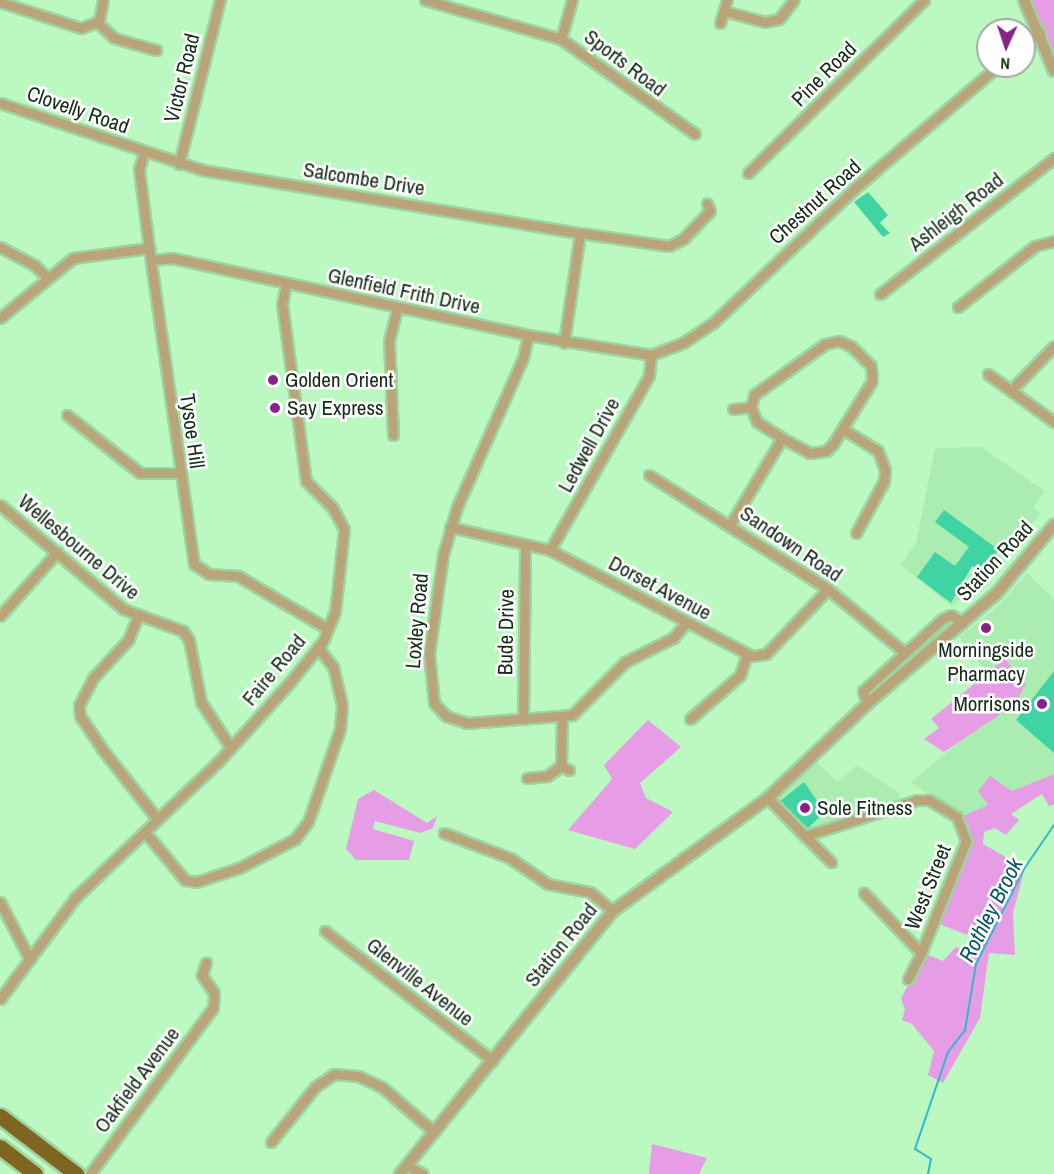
<!DOCTYPE html>
<style>
body{margin:0}
#map{position:relative;width:1054px;height:1174px;overflow:hidden;background:#bcf9c0;font-family:"Archivo Narrow",sans-serif}
div>[style]{position:absolute}
[style*='--x']{left:calc(var(--x)*1px);top:calc(var(--y)*1px);width:calc(var(--w)*1px);rotate:calc(var(--a)*1deg)}
.built>*{inset:0;background:#abedb0}
.green>*{inset:0;background:#e69de6}
.stream>*{height:2px;margin:-1px;padding:0 1px;transform-origin:1px;border-radius:1px;background:#2fbaca}
.building>*{inset:0;background:#40d4a4}
.roads{filter:drop-shadow(2px 0 #9ed4a2) drop-shadow(-2px 0 #9ed4a2) drop-shadow(0 2px #9ed4a2) drop-shadow(0 -2px #9ed4a2)}
.minor>*{height:9px;margin:-4.5px;padding:0 4.5px;transform-origin:4.5px;border-radius:4.5px;background:#b9a579}
.tertiary>*{height:10px;margin:-5px;padding:0 5px;transform-origin:5px;border-radius:5px;background:#b9a579}
.trunk>*{height:15px;margin:-7.5px;padding:0 7.5px;transform-origin:7.5px;border-radius:7.5px;background:#806521}
.dots>*{width:16px;height:16px;translate:-50% -50%;box-sizing:border-box;border:3px solid #fff;border-radius:50%}
span{translate:-50% -50%;white-space:nowrap;text-align:center;line-height:1.15;-webkit-text-stroke:5px #fff;paint-order:stroke}
.street-label{font-size:21px;color:#152d18}
.poi-label{font-size:21px;color:#152d18}
.left{translate:0 -50%;text-align:left}
.right{translate:-100% -50%;text-align:right}
.water-label{font-size:22px;color:#07565f;font-style:italic}
.north{position:absolute;left:976px;top:18px;width:60px;height:60px;box-sizing:border-box;background:#fff;border:2px solid #a1aba3;border-radius:50%;rotate:183deg;font-size:16px;font-weight:700;line-height:24px;text-align:center;color:#152d18}
.north::after{content:'';display:block;margin:auto;width:21px;height:27px;background:#87228a;clip-path:polygon(50% 0,100% 100%,50% 72%,0 100%)}
</style>
<div id="map">
<div class="built">
<div style="clip-path:polygon(981px 447px,1045px 491px,1033px 508px,1041px 514px,952px 607px,901px 565px,916px 543px,935px 448px)"></div>
<div style="clip-path:polygon(1027px 573px,1054px 599px,1054px 781px,962px 820px,911px 782px,971px 732px,1004px 659px,988px 674px,959px 637px,997px 607px)"></div>
<div style="clip-path:polygon(816px 762px,838px 782px,857px 765px,899px 793px,901px 801px,807px 831px,774px 798px)"></div>
</div>
<div class="green">
<div style="clip-path:polygon(1024px 0,1054px 0,1054px 71px)"></div>
<div style="clip-path:polygon(1005px 659px,1026px 684px,1014px 705px,944px 752px,924px 739px,939px 728px,931px 719px)"></div>
<div style="clip-path:polygon(648px 720px,681px 747px,640px 783px,646px 798px,673px 812px,635px 849px,568px 830px,612px 779px,604px 765px)"></div>
<div style="clip-path:polygon(1054px 774px,1054px 805px,1049px 806px,1042px 794px,1011px 814px,1019px 820px,1006px 835px,995px 828px,984px 832px,983px 844px,1025px 868px,1013px 913px,1015px 955px,989px 953px,980px 1018px,943px 1083px,928px 1075px,934px 1051px,912px 1024px,902px 1020px,905px 1010px,901px 998px,925px 954px,943px 961px,956px 947px,972px 954px,978px 939px,939px 924px,969px 849px,969px 827px,963px 816px,988px 805px,978px 791px,990px 776px,1012px 791px)"></div>
<div style="clip-path:polygon(374px 790px,427px 823px,437px 816px,433px 828px,421px 833px,375px 821px,373px 829px,414px 841px,409px 860px,356px 860px,346px 849px,358px 799px)"></div>
<div style="clip-path:polygon(652px 1144px,707px 1158px,699px 1174px,649px 1174px)"></div>
</div>
<div class="stream">
<div style="--x:928;--y:1174;--w:15;--a:-79"></div>
<div style="--x:931;--y:1159;--w:19;--a:-148"></div>
<div style="--x:915;--y:1149;--w:102;--a:-71.2"></div>
<div style="--x:948;--y:1052;--w:28;--a:-52"></div>
<div style="--x:965;--y:1030;--w:67;--a:-80.5"></div>
<div style="--x:976;--y:964;--w:106;--a:-63.2"></div>
<div style="--x:1024;--y:869;--w:53;--a:-55.7"></div>
</div>
<div class="building">
<div style="clip-path:polygon(868px 192px,888px 215px,880px 223px,890px 233px,883px 237px,854px 202px)"></div>
<div style="clip-path:polygon(944px 510px,999px 550px,979px 570px,972px 566px,951px 603px,917px 577px,935px 552px,955px 566px,969px 547px,935px 522px)"></div>
<div style="clip-path:polygon(1054px 671px,1054px 753px,1016px 720px)"></div>
<div style="clip-path:polygon(804px 782px,825px 812px,808px 828px,780px 801px)"></div>
</div>
<div class="roads">
<div class="minor">
<div style="--x:425;--y:0;--w:141;--a:16"></div>
<div style="--x:561;--y:39;--w:164;--a:35.3"></div>
<div style="--x:0;--y:2;--w:85;--a:17.8"></div>
<div style="--x:81;--y:28;--w:19;--a:-21"></div>
<div style="--x:99;--y:21;--w:21;--a:-79"></div>
<div style="--x:724;--y:11;--w:42;--a:15"></div>
<div style="--x:765;--y:22;--w:14;--a:-12"></div>
<div style="--x:779;--y:19;--w:24;--a:-52"></div>
<div style="--x:97;--y:22;--w:23;--a:43"></div>
<div style="--x:114;--y:38;--w:44;--a:15.9"></div>
<div style="--x:720;--y:23;--w:24;--a:-73"></div>
<div style="--x:561;--y:39;--w:41;--a:-74.2"></div>
<div style="--x:1024;--y:43;--w:19;--a:-32"></div>
<div style="--x:0;--y:103;--w:213;--a:18.3"></div>
<div style="--x:202;--y:170;--w:383;--a:9.5"></div>
<div style="--x:580;--y:233;--w:111;--a:98.3"></div>
<div style="--x:144;--y:152;--w:18;--a:106"></div>
<div style="--x:139;--y:169;--w:80;--a:82.8"></div>
<div style="--x:149;--y:248;--w:319;--a:81.9"></div>
<div style="--x:194;--y:564;--w:18;--a:34"></div>
<div style="--x:209;--y:574;--w:29;--a:4"></div>
<div style="--x:238;--y:576;--w:104;--a:30.5"></div>
<div style="--x:179;--y:164;--w:169;--a:-76"></div>
<div style="--x:748;--y:173;--w:247;--a:-44.5"></div>
<div style="--x:580;--y:233;--w:90;--a:8.3"></div>
<div style="--x:669;--y:246;--w:16;--a:-27"></div>
<div style="--x:683;--y:239;--w:39;--a:-46"></div>
<div style="--x:710;--y:211;--w:8;--a:-113"></div>
<div style="--x:0;--y:247;--w:38;--a:28"></div>
<div style="--x:34;--y:265;--w:19;--a:43"></div>
<div style="--x:151;--y:260;--w:21;--a:-5"></div>
<div style="--x:172;--y:258;--w:364;--a:12.2"></div>
<div style="--x:528;--y:335;--w:125;--a:9.2"></div>
<div style="--x:651;--y:355;--w:34;--a:-21"></div>
<div style="--x:683;--y:343;--w:36;--a:-34"></div>
<div style="--x:713;--y:323;--w:195;--a:-43.5"></div>
<div style="--x:854;--y:189;--w:189;--a:-40.5"></div>
<div style="--x:880;--y:294;--w:221;--a:-38"></div>
<div style="--x:958;--y:307;--w:98;--a:-38.4"></div>
<div style="--x:1035;--y:246;--w:20;--a:-15"></div>
<div style="--x:0;--y:318;--w:94;--a:-39.4"></div>
<div style="--x:73;--y:258;--w:77;--a:-7.5"></div>
<div style="--x:528;--y:335;--w:24;--a:102"></div>
<div style="--x:523;--y:358;--w:163;--a:113.9"></div>
<div style="--x:457;--y:507;--w:50;--a:106.3"></div>
<div style="--x:443;--y:555;--w:99;--a:98.1"></div>
<div style="--x:429;--y:653;--w:50;--a:84.3"></div>
<div style="--x:434;--y:703;--w:18;--a:47"></div>
<div style="--x:446;--y:716;--w:22;--a:18"></div>
<div style="--x:467;--y:723;--w:105;--a:-4.4"></div>
<div style="--x:572;--y:715;--w:75;--a:-45"></div>
<div style="--x:625;--y:662;--w:54;--a:-26.6"></div>
<div style="--x:673;--y:638;--w:20;--a:-49"></div>
<div style="--x:988;--y:374;--w:82;--a:36"></div>
<div style="--x:1016;--y:385;--w:54;--a:-45.7"></div>
<div style="--x:733;--y:409;--w:18;--a:-6"></div>
<div style="--x:67;--y:415;--w:93;--a:38.5"></div>
<div style="--x:140;--y:473;--w:39;--a:0"></div>
<div style="--x:843;--y:429;--w:41;--a:32.2"></div>
<div style="--x:878;--y:451;--w:20;--a:70"></div>
<div style="--x:885;--y:470;--w:11;--a:95"></div>
<div style="--x:884;--y:481;--w:59;--a:118.3"></div>
<div style="--x:393;--y:435;--w:94;--a:-92.4"></div>
<div style="--x:389;--y:341;--w:34;--a:-76"></div>
<div style="--x:649;--y:475;--w:212;--a:32.5"></div>
<div style="--x:828;--y:589;--w:100;--a:39.7"></div>
<div style="--x:0;--y:505;--w:161;--a:40.2"></div>
<div style="--x:123;--y:609;--w:64;--a:20.1"></div>
<div style="--x:183;--y:631;--w:11;--a:56"></div>
<div style="--x:189;--y:640;--w:63;--a:79"></div>
<div style="--x:201;--y:702;--w:55;--a:56.9"></div>
<div style="--x:730;--y:525;--w:101;--a:-59.1"></div>
<div style="--x:782;--y:438;--w:30;--a:-147"></div>
<div style="--x:757;--y:422;--w:16;--a:-112"></div>
<div style="--x:751;--y:407;--w:12;--a:-76"></div>
<div style="--x:754;--y:395;--w:87;--a:-35.7"></div>
<div style="--x:825;--y:344;--w:14;--a:-12"></div>
<div style="--x:839;--y:341;--w:13;--a:23"></div>
<div style="--x:851;--y:346;--w:28;--a:45"></div>
<div style="--x:871;--y:366;--w:15;--a:86"></div>
<div style="--x:872;--y:381;--w:74;--a:121.8"></div>
<div style="--x:833;--y:444;--w:10;--a:135"></div>
<div style="--x:826;--y:451;--w:16;--a:173"></div>
<div style="--x:810;--y:453;--w:32;--a:-152"></div>
<div style="--x:450;--y:527;--w:103;--a:13"></div>
<div style="--x:550;--y:550;--w:228;--a:27.7"></div>
<div style="--x:752;--y:656;--w:14;--a:-8"></div>
<div style="--x:766;--y:654;--w:90;--a:-46.4"></div>
<div style="--x:550;--y:550;--w:200;--a:-60.4"></div>
<div style="--x:649;--y:376;--w:21;--a:-85"></div>
<div style="--x:0;--y:616;--w:86;--a:-48.3"></div>
<div style="--x:137;--y:618;--w:24;--a:112"></div>
<div style="--x:128;--y:640;--w:52;--a:132.6"></div>
<div style="--x:93;--y:678;--w:31;--a:117"></div>
<div style="--x:79;--y:706;--w:10;--a:84"></div>
<div style="--x:80;--y:716;--w:40;--a:56"></div>
<div style="--x:102;--y:749;--w:90;--a:51.7"></div>
<div style="--x:867;--y:704;--w:14;--a:-107"></div>
<div style="--x:863;--y:691;--w:107;--a:-42.3"></div>
<div style="--x:942;--y:619;--w:10;--a:-24"></div>
<div style="--x:951;--y:615;--w:14;--a:34"></div>
<div style="--x:523;--y:719;--w:174;--a:-89.3"></div>
<div style="--x:690;--y:719;--w:67;--a:-41.3"></div>
<div style="--x:740;--y:675;--w:21;--a:-71"></div>
<div style="--x:561;--y:766;--w:50;--a:-88.9"></div>
<div style="--x:527;--y:778;--w:20;--a:-6"></div>
<div style="--x:547;--y:776;--w:17;--a:-36"></div>
<div style="--x:561;--y:766;--w:9;--a:27"></div>
<div style="--x:768;--y:798;--w:53;--a:45.8"></div>
<div style="--x:805;--y:836;--w:118;--a:-17.8"></div>
<div style="--x:917;--y:800;--w:12;--a:0"></div>
<div style="--x:929;--y:800;--w:33;--a:31"></div>
<div style="--x:957;--y:817;--w:26;--a:69"></div>
<div style="--x:966;--y:841;--w:121;--a:111.9"></div>
<div style="--x:921;--y:953;--w:83;--a:-133.5"></div>
<div style="--x:145;--y:832;--w:62;--a:50.2"></div>
<div style="--x:185;--y:880;--w:11;--a:10"></div>
<div style="--x:196;--y:882;--w:45;--a:-18"></div>
<div style="--x:239;--y:868;--w:63;--a:-27.4"></div>
<div style="--x:295;--y:839;--w:21;--a:-53"></div>
<div style="--x:308;--y:822;--w:98;--a:-71"></div>
<div style="--x:340;--y:729;--w:24;--a:-85"></div>
<div style="--x:342;--y:705;--w:39;--a:-103"></div>
<div style="--x:333;--y:667;--w:25;--a:-127"></div>
<div style="--x:444;--y:833;--w:71;--a:20.7"></div>
<div style="--x:510;--y:858;--w:46;--a:34.4"></div>
<div style="--x:548;--y:884;--w:43;--a:10.8"></div>
<div style="--x:590;--y:892;--w:30;--a:40"></div>
<div style="--x:805;--y:836;--w:37;--a:45"></div>
<div style="--x:0;--y:902;--w:65;--a:62.7"></div>
<div style="--x:325;--y:931;--w:212;--a:37.7"></div>
<div style="--x:908;--y:979;--w:29;--a:-63"></div>
<div style="--x:0;--y:999;--w:126;--a:-53.4"></div>
<div style="--x:75;--y:898;--w:196;--a:-43.6"></div>
<div style="--x:217;--y:763;--w:110;--a:-47.9"></div>
<div style="--x:291;--y:681;--w:51;--a:-51.3"></div>
<div style="--x:323;--y:641;--w:31;--a:-68"></div>
<div style="--x:335;--y:612;--w:83;--a:-83.8"></div>
<div style="--x:344;--y:529;--w:24;--a:-118"></div>
<div style="--x:333;--y:508;--w:38;--a:-135"></div>
<div style="--x:306;--y:481;--w:179;--a:-97.7"></div>
<div style="--x:282;--y:304;--w:20;--a:-79"></div>
<div style="--x:271;--y:1142;--w:70;--a:-51.3"></div>
<div style="--x:315;--y:1087;--w:23;--a:-34"></div>
<div style="--x:334;--y:1074;--w:24;--a:5"></div>
<div style="--x:358;--y:1076;--w:26;--a:25"></div>
<div style="--x:382;--y:1087;--w:69;--a:40.9"></div>
<div style="--x:406;--y:1165;--w:19;--a:28"></div>
<div style="--x:90;--y:1174;--w:207;--a:-53.5"></div>
<div style="--x:213;--y:1008;--w:15;--a:-86"></div>
<div style="--x:214;--y:993;--w:22;--a:-124"></div>
<div style="--x:202;--y:975;--w:13;--a:-72"></div>
</div>
<div class="tertiary">
<div style="--x:1024;--y:0;--w:77;--a:67.1"></div>
<div style="--x:400;--y:1174;--w:338;--a:-51"></div>
<div style="--x:613;--y:911;--w:192;--a:-36.1"></div>
<div style="--x:768;--y:798;--w:137;--a:-43.5"></div>
<div style="--x:867;--y:704;--w:170;--a:-40.5"></div>
<div style="--x:996;--y:594;--w:90;--a:-50"></div>
</div>
<div class="trunk">
<div style="--x:0;--y:1116;--w:96;--a:37.3"></div>
<div style="--x:0;--y:1147;--w:44;--a:37.6"></div>
</div>
</div>
<div class="dots">
<div style="left:273px;top:380px;background:#87228a"></div>
<div style="left:275px;top:408px;background:#87228a"></div>
<div style="left:986px;top:628px;background:#87228a"></div>
<div style="left:1042px;top:704px;background:#87228a"></div>
<div style="left:805px;top:808px;background:#87228a"></div>
</div>
<div class="street-label">
<span style="left:625px;top:63px;rotate:37deg">Sports Road</span>
<span style="left:824px;top:74px;rotate:-45deg">Pine Road</span>
<span style="left:182px;top:78px;rotate:-76deg">Victor Road</span>
<span style="left:78px;top:110px;rotate:19deg">Clovelly Road</span>
<span style="left:364px;top:179px;rotate:9deg">Salcombe Drive</span>
<span style="left:815px;top:202px;rotate:-42deg">Chestnut Road</span>
<span style="left:956px;top:212px;rotate:-38deg">Ashleigh Road</span>
<span style="left:404px;top:291px;rotate:12deg">Glenfield Frith Drive</span>
<span style="left:192px;top:431px;rotate:82deg">Tysoe Hill</span>
<span style="left:589px;top:445px;rotate:-61deg">Ledwell Drive</span>
<span style="left:791px;top:544px;rotate:34deg">Sandown Road</span>
<span style="left:79px;top:547px;rotate:40deg">Wellesbourne Drive</span>
<span style="left:995px;top:561px;rotate:-47deg">Station Road</span>
<span style="left:660px;top:588px;rotate:28deg">Dorset Avenue</span>
<span style="left:417px;top:621px;rotate:-85deg">Loxley Road</span>
<span style="left:506px;top:632px;rotate:-89deg">Bude Drive</span>
<span style="left:274px;top:670px;rotate:-50deg">Faire Road</span>
<span style="left:928px;top:887px;rotate:-68deg">West Street</span>
<span style="left:561px;top:945px;rotate:-51deg">Station Road</span>
<span style="left:420px;top:982px;rotate:38deg">Glenville Avenue</span>
<span style="left:137px;top:1080px;rotate:-53deg">Oakfield Avenue</span>
</div>
<div class="poi-label">
<span class="left" style="left:285px;top:380px">Golden Orient</span>
<span class="left" style="left:287px;top:408px">Say Express</span>
<span style="left:986px;top:662px">Morningside<br>Pharmacy</span>
<span class="right" style="left:1030px;top:704px">Morrisons</span>
<span class="left" style="left:817px;top:808px">Sole Fitness</span>
</div>
<div class="water-label">
<span style="left:991px;top:910px;rotate:-63deg">Rothley Brook</span>
</div>
<div class="north">N</div>
</div>
